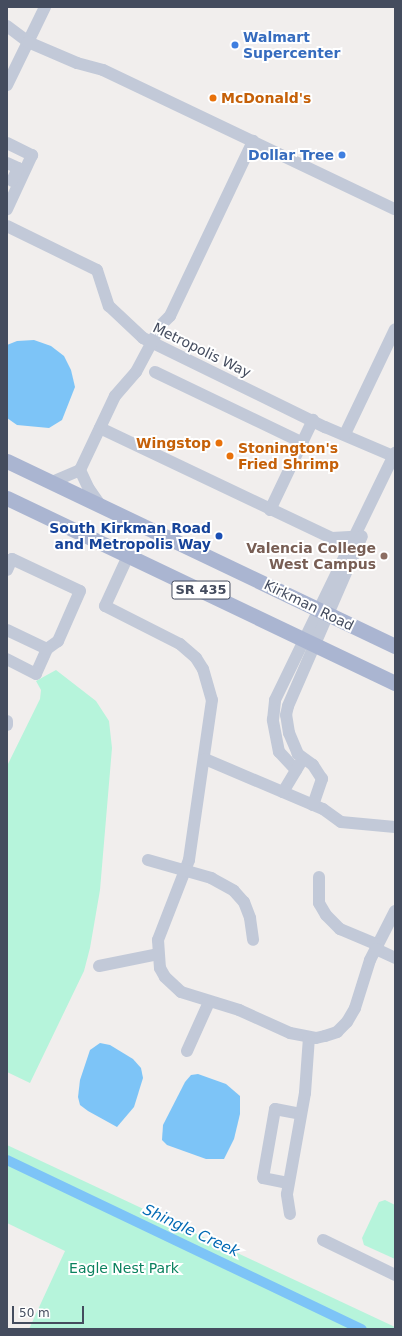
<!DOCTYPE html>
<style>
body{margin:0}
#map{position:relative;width:402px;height:1336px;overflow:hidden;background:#f1eeed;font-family:"DejaVu Sans",sans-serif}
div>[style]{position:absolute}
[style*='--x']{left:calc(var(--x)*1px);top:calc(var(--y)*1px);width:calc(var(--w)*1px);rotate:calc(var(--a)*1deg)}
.green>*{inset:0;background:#b6f4db}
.water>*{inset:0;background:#7dc4f7}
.canal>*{height:10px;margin:-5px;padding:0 5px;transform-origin:5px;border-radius:5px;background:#7dc4f7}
.minor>*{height:12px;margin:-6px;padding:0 6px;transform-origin:6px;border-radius:6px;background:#c2c9d8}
.major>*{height:15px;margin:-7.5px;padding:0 7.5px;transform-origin:7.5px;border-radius:7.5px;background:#aab5d1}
.dots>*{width:11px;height:11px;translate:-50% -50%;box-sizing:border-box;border:2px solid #fff;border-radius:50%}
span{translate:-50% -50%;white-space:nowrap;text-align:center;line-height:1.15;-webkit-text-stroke:4px #fff;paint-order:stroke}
.shield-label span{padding:1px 3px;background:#fff;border:1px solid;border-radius:3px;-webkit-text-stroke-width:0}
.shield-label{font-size:13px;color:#444c5e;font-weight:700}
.shop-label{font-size:14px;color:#366cbe;font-weight:700}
.left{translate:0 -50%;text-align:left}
.right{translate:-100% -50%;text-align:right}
.food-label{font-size:14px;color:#c56008;font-weight:700}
.street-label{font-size:14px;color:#444c5e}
.transit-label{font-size:14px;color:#164399;font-weight:700}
.education-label{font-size:14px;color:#785e54;font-weight:700}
.park-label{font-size:14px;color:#0b825f}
.water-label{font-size:15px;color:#0069b4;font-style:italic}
.frame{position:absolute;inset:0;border:8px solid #444c5e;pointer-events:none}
.scale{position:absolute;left:12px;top:1306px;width:72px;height:18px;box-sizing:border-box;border:2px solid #444c5e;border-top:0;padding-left:5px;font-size:12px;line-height:14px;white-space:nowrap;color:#444c5e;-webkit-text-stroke:3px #fff;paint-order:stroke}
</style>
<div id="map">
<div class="green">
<div style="clip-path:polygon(56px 670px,96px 701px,109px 721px,112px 748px,100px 890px,90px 948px,84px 971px,30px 1083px,7px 1072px,7px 766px,40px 699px,41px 690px,36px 681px)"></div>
<div style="clip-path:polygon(7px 1145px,395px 1327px,395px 1329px,29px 1329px,65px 1251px,7px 1223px)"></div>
<div style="clip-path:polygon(385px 1200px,395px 1205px,395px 1259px,364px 1245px,362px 1238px,379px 1202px)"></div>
</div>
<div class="water">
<div style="clip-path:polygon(34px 340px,51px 346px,64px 356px,71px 370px,75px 387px,62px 420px,49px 428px,17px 425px,7px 418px,7px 345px,17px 341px)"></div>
<div style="clip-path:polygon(100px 1043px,110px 1045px,133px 1059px,141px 1068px,143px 1078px,134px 1107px,117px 1127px,88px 1111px,80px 1105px,78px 1097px,80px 1080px,90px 1050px)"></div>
<div style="clip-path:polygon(198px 1074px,226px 1084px,240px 1096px,240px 1114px,234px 1139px,224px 1159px,206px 1159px,167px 1145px,162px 1140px,163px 1125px,185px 1082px,191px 1075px)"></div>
</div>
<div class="canal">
<div style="--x:7;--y:1160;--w:393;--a:25.5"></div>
</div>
<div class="minor">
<div style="--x:7;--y:26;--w:26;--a:37"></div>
<div style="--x:28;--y:42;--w:39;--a:-64"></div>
<div style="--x:7;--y:85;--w:48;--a:-64"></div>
<div style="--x:28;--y:42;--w:53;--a:23.2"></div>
<div style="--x:77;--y:63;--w:27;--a:15"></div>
<div style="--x:103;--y:70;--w:323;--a:25.5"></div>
<div style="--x:7;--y:143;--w:28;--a:26"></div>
<div style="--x:32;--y:155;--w:60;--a:114.8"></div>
<div style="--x:7;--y:163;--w:12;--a:24"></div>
<div style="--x:18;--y:168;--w:14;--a:115"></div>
<div style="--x:7;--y:226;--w:100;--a:26.1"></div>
<div style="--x:97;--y:270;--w:38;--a:72"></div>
<div style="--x:109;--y:306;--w:47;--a:43.3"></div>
<div style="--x:143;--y:338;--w:203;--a:26.1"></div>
<div style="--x:325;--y:427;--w:74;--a:23.1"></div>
<div style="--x:155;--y:372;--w:164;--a:25.6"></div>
<div style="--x:100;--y:428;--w:257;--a:25.4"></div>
<div style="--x:332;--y:538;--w:22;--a:-3"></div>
<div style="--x:345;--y:434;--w:116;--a:-64.5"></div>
<div style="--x:80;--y:470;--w:82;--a:-64.7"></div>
<div style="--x:115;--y:396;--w:32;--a:-49"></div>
<div style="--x:136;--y:372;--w:53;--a:-62"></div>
<div style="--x:161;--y:325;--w:13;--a:-45"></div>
<div style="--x:170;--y:316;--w:194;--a:-64.6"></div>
<div style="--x:52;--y:482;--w:30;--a:-23"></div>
<div style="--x:80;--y:470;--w:21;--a:65"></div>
<div style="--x:89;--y:489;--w:21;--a:55"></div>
<div style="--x:270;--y:510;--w:100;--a:-64.5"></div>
<div style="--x:128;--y:556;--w:55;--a:114.7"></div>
<div style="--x:105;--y:606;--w:84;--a:26.9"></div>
<div style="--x:180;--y:644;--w:21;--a:41"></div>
<div style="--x:196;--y:658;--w:13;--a:58"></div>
<div style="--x:203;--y:669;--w:32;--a:74"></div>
<div style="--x:212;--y:700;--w:162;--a:98.2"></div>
<div style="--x:189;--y:860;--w:86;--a:111.2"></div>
<div style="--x:158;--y:940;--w:28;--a:86"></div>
<div style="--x:160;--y:968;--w:10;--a:61"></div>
<div style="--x:165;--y:977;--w:22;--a:43"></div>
<div style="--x:181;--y:992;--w:61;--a:17.2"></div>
<div style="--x:239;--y:1010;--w:56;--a:24.3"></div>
<div style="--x:290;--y:1033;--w:26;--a:11"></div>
<div style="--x:316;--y:1038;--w:9;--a:-13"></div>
<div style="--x:325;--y:1036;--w:13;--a:-18"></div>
<div style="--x:337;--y:1032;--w:14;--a:-45"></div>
<div style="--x:347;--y:1022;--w:16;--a:-60"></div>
<div style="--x:355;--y:1008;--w:50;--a:-72.6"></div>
<div style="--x:370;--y:960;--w:55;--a:-63"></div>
<div style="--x:7;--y:570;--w:12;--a:-66"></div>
<div style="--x:12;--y:559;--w:75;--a:25.2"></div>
<div style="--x:80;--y:591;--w:55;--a:113.7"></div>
<div style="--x:58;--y:641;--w:14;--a:144"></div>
<div style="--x:47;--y:649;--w:27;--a:114"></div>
<div style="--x:36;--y:674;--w:33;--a:-153"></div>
<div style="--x:7;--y:630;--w:44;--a:25.4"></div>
<div style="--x:7;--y:721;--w:4;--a:90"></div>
<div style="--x:205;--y:759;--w:128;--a:23"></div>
<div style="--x:323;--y:809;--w:22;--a:36"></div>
<div style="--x:341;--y:822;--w:54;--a:5.3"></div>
<div style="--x:296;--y:770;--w:25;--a:-133"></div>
<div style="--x:279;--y:752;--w:33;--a:-101"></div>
<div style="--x:273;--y:720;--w:20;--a:-84"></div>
<div style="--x:275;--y:700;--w:275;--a:-64.1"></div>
<div style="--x:283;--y:792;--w:33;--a:-59"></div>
<div style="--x:313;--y:805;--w:28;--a:-71"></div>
<div style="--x:322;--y:779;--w:17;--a:-123"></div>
<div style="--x:313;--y:765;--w:19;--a:-144"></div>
<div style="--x:298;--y:754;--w:23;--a:-113"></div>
<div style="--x:289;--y:733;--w:18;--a:-99"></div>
<div style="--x:286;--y:715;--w:9;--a:-77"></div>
<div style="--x:288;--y:706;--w:185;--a:-66.5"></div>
<div style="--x:148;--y:860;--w:66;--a:15.9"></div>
<div style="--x:211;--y:878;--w:26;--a:29"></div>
<div style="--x:234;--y:891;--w:15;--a:48"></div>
<div style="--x:244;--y:902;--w:17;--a:69"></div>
<div style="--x:250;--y:918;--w:22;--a:82"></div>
<div style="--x:319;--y:877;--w:26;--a:90"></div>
<div style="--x:319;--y:903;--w:14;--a:60"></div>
<div style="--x:326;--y:915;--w:20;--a:45"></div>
<div style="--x:340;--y:929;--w:41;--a:22.8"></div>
<div style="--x:376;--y:949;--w:21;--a:25"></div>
<div style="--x:99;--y:966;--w:60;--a:-11.5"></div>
<div style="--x:187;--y:1051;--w:54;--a:-65.8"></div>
<div style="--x:288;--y:1183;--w:25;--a:-169"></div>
<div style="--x:263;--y:1178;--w:70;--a:-80.1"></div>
<div style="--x:275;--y:1109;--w:26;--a:11"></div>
<div style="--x:290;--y:1214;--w:20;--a:-99"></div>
<div style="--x:287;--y:1194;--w:103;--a:-79.9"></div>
<div style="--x:305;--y:1093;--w:56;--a:-85.9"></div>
<div style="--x:323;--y:1240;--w:80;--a:25.9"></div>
</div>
<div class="major">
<div style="--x:7;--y:461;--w:430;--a:25.5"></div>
<div style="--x:7;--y:498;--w:430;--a:25.5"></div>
</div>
<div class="dots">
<div style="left:235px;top:45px;background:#3f7fe0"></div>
<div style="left:213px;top:98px;background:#e8710a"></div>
<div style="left:342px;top:155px;background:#3f7fe0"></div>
<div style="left:219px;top:443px;background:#e8710a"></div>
<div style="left:230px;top:456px;background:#e8710a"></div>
<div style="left:219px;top:536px;background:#1a4fb4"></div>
<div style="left:384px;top:556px;background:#8d6e63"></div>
</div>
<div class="shield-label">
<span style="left:201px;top:590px">SR 435</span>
</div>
<div class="shop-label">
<span class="left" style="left:243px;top:45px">Walmart<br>Supercenter</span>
<span class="right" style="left:334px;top:155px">Dollar Tree</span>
</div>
<div class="food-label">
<span class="left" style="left:221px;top:98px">McDonald's</span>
<span class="right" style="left:211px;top:443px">Wingstop</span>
<span class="left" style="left:238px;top:456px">Stonington's<br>Fried Shrimp</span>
</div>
<div class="street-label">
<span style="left:202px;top:350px;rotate:26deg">Metropolis Way</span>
<span style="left:309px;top:605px;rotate:26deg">Kirkman Road</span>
</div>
<div class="transit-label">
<span class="right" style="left:211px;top:536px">South Kirkman Road<br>and Metropolis Way</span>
</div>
<div class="education-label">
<span class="right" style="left:376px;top:556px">Valencia College<br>West Campus</span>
</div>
<div class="park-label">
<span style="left:124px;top:1268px">Eagle Nest Park</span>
</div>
<div class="water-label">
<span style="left:191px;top:1231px;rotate:25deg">Shingle Creek</span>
</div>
<div class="frame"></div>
<div class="scale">50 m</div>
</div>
